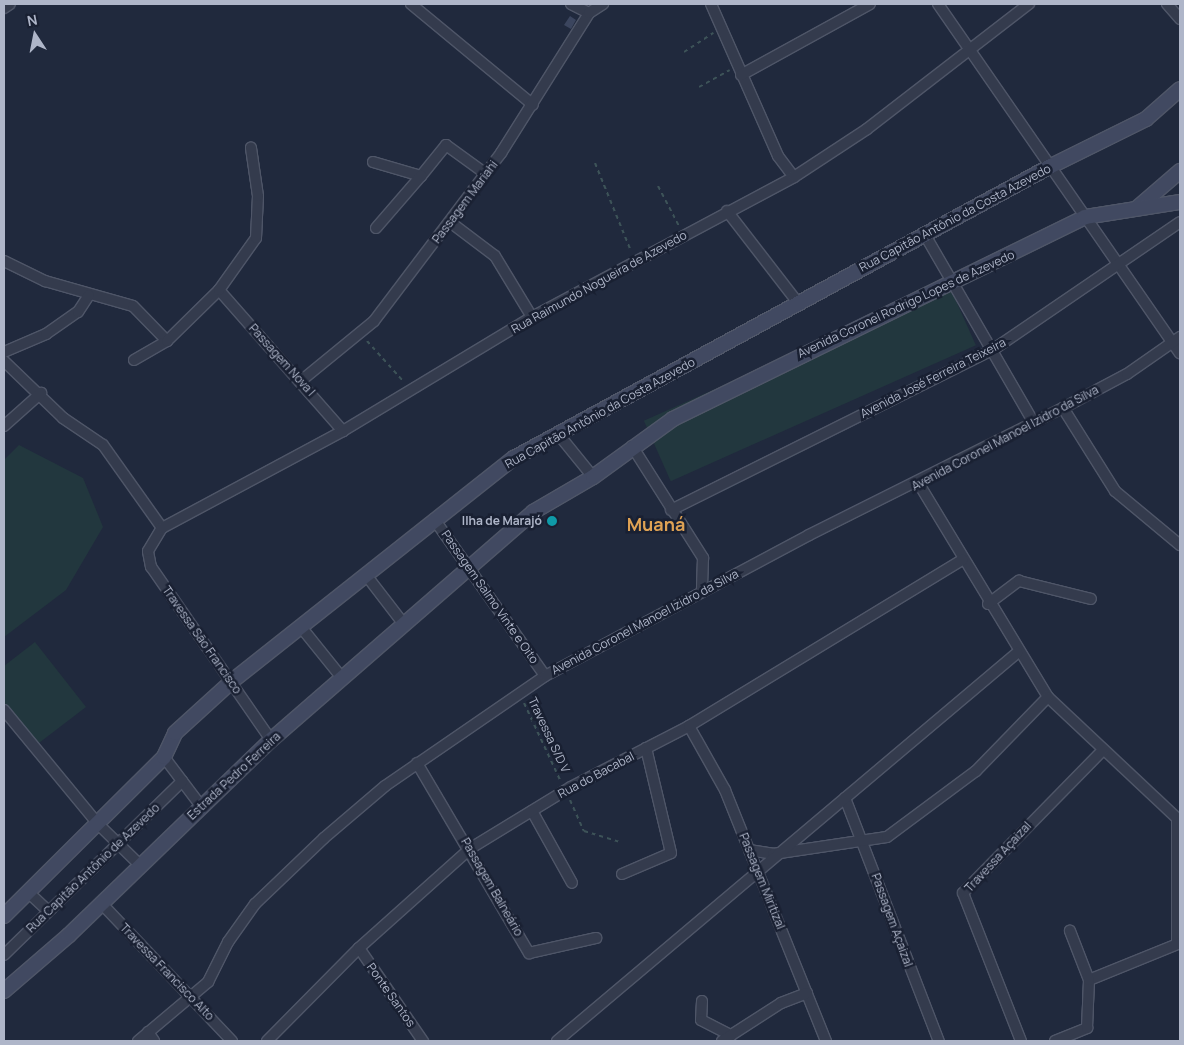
<!DOCTYPE html>
<meta charset="utf-8">
<style>
body{margin:0}
#map{position:relative;width:1184px;height:1045px;overflow:hidden;background:#20293d;font-family:Manrope,sans-serif}
div>[style]{position:absolute}
[style*='--x']{left:calc(var(--x)*1px);top:calc(var(--y)*1px);width:calc(var(--w)*1px);rotate:calc(var(--a)*1deg)}
.green>*{inset:0;background:#22373e;transform-origin:0 0}
.building>*{inset:0;background:#3b455e}
.path>*{height:2px;margin-top:-1px;transform-origin:0;background:repeating-linear-gradient(90deg,#3d5358 0 4px,transparent 0 8px)}
.roads{filter:drop-shadow(1px 0 #4f5668) drop-shadow(-1px 0 #4f5668) drop-shadow(0 1px #4f5668) drop-shadow(0 -1px #4f5668)}
.street>*{height:10px;margin:-5px;padding:0 5px;transform-origin:5px;border-radius:5px;background:#343b4d}
.secondary>*{height:14px;margin:-7px;padding:0 7px;transform-origin:7px;border-radius:7px;background:#414961}
.dots>*{width:14px;height:14px;translate:-50% -50%;box-sizing:border-box;border:2px solid #192032;border-radius:50%}
span{translate:-50% -50%;white-space:nowrap;text-align:center;line-height:1.15;-webkit-text-stroke:5px #192032;paint-order:stroke}
.street-label{font-size:12px;color:#afb6c9}
.poi-label{font-size:12px;color:#afb6c9;font-weight:700}
.right{translate:-100% -50%;text-align:right}
.district-label{font-size:18px;color:#dfa254;font-weight:700}
.frame{position:absolute;inset:0;border:5px solid #afb6c9;pointer-events:none}
.north{position:absolute;left:10px;top:10px;width:50px;height:50px;-webkit-text-stroke:4px #192032;paint-order:stroke;rotate:349deg;font-size:14px;font-weight:700;line-height:20px;text-align:center;color:#afb6c9}
.north::after{content:'';display:block;margin:auto;width:18px;height:22px;background:#afb6c9;clip-path:polygon(50% 0,100% 100%,50% 72%,0 100%)}
</style>
<div id="map">
<div class="green">
<div style="left:949px;top:285px;width:66px;height:334px;rotate:66deg"></div>
<div style="clip-path:polygon(19px 445px,83px 478px,103px 527px,66px 590px,4px 637px,4px 460px)"></div>
<div style="clip-path:polygon(35px 642px,86px 707px,35px 746px,4px 705px,4px 666px)"></div>
</div>
<div class="building">
<div style="clip-path:polygon(570px 16px,576px 20px,571px 29px,564px 25px)"></div>
</div>
<div class="path">
<div style="--x:684;--y:52;--w:35;--a:-33"></div>
<div style="--x:699;--y:87;--w:35;--a:-29"></div>
<div style="--x:595;--y:163;--w:95;--a:67.8"></div>
<div style="--x:658;--y:186;--w:45;--a:62.3"></div>
<div style="--x:367;--y:341;--w:55;--a:47.9"></div>
<div style="--x:524;--y:703;--w:85;--a:64.9"></div>
<div style="--x:570;--y:800;--w:34;--a:66"></div>
<div style="--x:584;--y:831;--w:38;--a:17"></div>
</div>
<div class="roads">
<div class="street">
<div style="--x:411;--y:4;--w:158;--a:39.6"></div>
<div style="--x:571;--y:4;--w:20;--a:27"></div>
<div style="--x:711;--y:4;--w:166;--a:66.2"></div>
<div style="--x:778;--y:156;--w:26;--a:53"></div>
<div style="--x:938;--y:4;--w:425;--a:55.3"></div>
<div style="--x:1167;--y:4;--w:20;--a:49"></div>
<div style="--x:4;--y:8;--w:7;--a:-34"></div>
<div style="--x:741;--y:75;--w:147;--a:-28.8"></div>
<div style="--x:373;--y:162;--w:50;--a:16.3"></div>
<div style="--x:421;--y:176;--w:40;--a:-51"></div>
<div style="--x:446;--y:145;--w:49;--a:35.9"></div>
<div style="--x:727;--y:211;--w:116;--a:52.3"></div>
<div style="--x:450;--y:222;--w:56;--a:37.1"></div>
<div style="--x:495;--y:256;--w:71;--a:58.8"></div>
<div style="--x:376;--y:228;--w:69;--a:-49.1"></div>
<div style="--x:925;--y:235;--w:217;--a:59.9"></div>
<div style="--x:4;--y:261;--w:46;--a:26"></div>
<div style="--x:45;--y:281;--w:91;--a:15.9"></div>
<div style="--x:133;--y:306;--w:49;--a:45.8"></div>
<div style="--x:219;--y:290;--w:188;--a:48.7"></div>
<div style="--x:4;--y:352;--w:46;--a:-23.2"></div>
<div style="--x:46;--y:334;--w:39;--a:-35"></div>
<div style="--x:78;--y:312;--w:20;--a:-57"></div>
<div style="--x:134;--y:360;--w:38;--a:-30"></div>
<div style="--x:167;--y:341;--w:73;--a:-44.4"></div>
<div style="--x:219;--y:290;--w:64;--a:-54.6"></div>
<div style="--x:256;--y:238;--w:42;--a:-87.3"></div>
<div style="--x:258;--y:196;--w:49;--a:-98.3"></div>
<div style="--x:4;--y:361;--w:82;--a:44"></div>
<div style="--x:63;--y:418;--w:48;--a:34"></div>
<div style="--x:103;--y:445;--w:102;--a:54.6"></div>
<div style="--x:302;--y:380;--w:93;--a:-39.3"></div>
<div style="--x:374;--y:321;--w:211;--a:-52.9"></div>
<div style="--x:501;--y:153;--w:165;--a:-57.8"></div>
<div style="--x:589;--y:13;--w:17;--a:-33"></div>
<div style="--x:1063;--y:408;--w:98;--a:57.9"></div>
<div style="--x:1115;--y:491;--w:85;--a:39.7"></div>
<div style="--x:4;--y:426;--w:50;--a:-41.7"></div>
<div style="--x:559;--y:435;--w:54;--a:51"></div>
<div style="--x:632;--y:446;--w:133;--a:57.6"></div>
<div style="--x:703;--y:558;--w:34;--a:92"></div>
<div style="--x:919;--y:484;--w:249;--a:58.8"></div>
<div style="--x:1048;--y:697;--w:177;--a:43.2"></div>
<div style="--x:1177;--y:818;--w:125;--a:90"></div>
<div style="--x:671;--y:510;--w:361;--a:-26.5"></div>
<div style="--x:994;--y:349;--w:225;--a:-34.3"></div>
<div style="--x:434;--y:519;--w:192;--a:54.7"></div>
<div style="--x:366;--y:575;--w:61;--a:52.4"></div>
<div style="--x:988;--y:604;--w:39;--a:-37"></div>
<div style="--x:1019;--y:581;--w:74;--a:14"></div>
<div style="--x:301;--y:627;--w:65;--a:51.2"></div>
<div style="--x:4;--y:710;--w:146;--a:50.5"></div>
<div style="--x:97;--y:823;--w:62;--a:44.3"></div>
<div style="--x:689;--y:726;--w:73;--a:60.6"></div>
<div style="--x:725;--y:790;--w:271;--a:68.1"></div>
<div style="--x:271;--y:740;--w:211;--a:-124.7"></div>
<div style="--x:151;--y:567;--w:16;--a:-101"></div>
<div style="--x:148;--y:551;--w:27;--a:-59"></div>
<div style="--x:162;--y:528;--w:205;--a:-28.2"></div>
<div style="--x:343;--y:431;--w:221;--a:-31.1"></div>
<div style="--x:532;--y:317;--w:297;--a:-28.1"></div>
<div style="--x:794;--y:177;--w:87;--a:-33.3"></div>
<div style="--x:867;--y:129;--w:205;--a:-37.7"></div>
<div style="--x:164;--y:757;--w:61;--a:52.9"></div>
<div style="--x:417;--y:763;--w:221;--a:59.5"></div>
<div style="--x:529;--y:953;--w:69;--a:-12.6"></div>
<div style="--x:845;--y:798;--w:261;--a:68.9"></div>
<div style="--x:532;--y:811;--w:82;--a:60.9"></div>
<div style="--x:749;--y:850;--w:24;--a:9"></div>
<div style="--x:773;--y:854;--w:115;--a:-8.5"></div>
<div style="--x:887;--y:837;--w:111;--a:-36.6"></div>
<div style="--x:976;--y:771;--w:103;--a:-45.8"></div>
<div style="--x:622;--y:874;--w:53;--a:-23.2"></div>
<div style="--x:671;--y:853;--w:108;--a:-103.4"></div>
<div style="--x:29;--y:893;--w:26;--a:43"></div>
<div style="--x:102;--y:904;--w:189;--a:46.5"></div>
<div style="--x:359;--y:948;--w:113;--a:55.5"></div>
<div style="--x:4;--y:955;--w:249;--a:-44.3"></div>
<div style="--x:1089;--y:980;--w:98;--a:-22.1"></div>
<div style="--x:702;--y:1001;--w:19;--a:93"></div>
<div style="--x:701;--y:1020;--w:34;--a:27"></div>
<div style="--x:148;--y:1032;--w:11;--a:56"></div>
<div style="--x:138;--y:1041;--w:92;--a:-40.1"></div>
<div style="--x:208;--y:982;--w:45;--a:-63.4"></div>
<div style="--x:228;--y:942;--w:47;--a:-54.6"></div>
<div style="--x:255;--y:904;--w:95;--a:-43.7"></div>
<div style="--x:324;--y:838;--w:80;--a:-40.4"></div>
<div style="--x:385;--y:786;--w:194;--a:-34.5"></div>
<div style="--x:545;--y:676;--w:299;--a:-28.1"></div>
<div style="--x:809;--y:535;--w:284;--a:-26.6"></div>
<div style="--x:1063;--y:408;--w:72;--a:-28"></div>
<div style="--x:1127;--y:374;--w:65;--a:-34.9"></div>
<div style="--x:267;--y:1041;--w:131;--a:-45.3"></div>
<div style="--x:359;--y:948;--w:150;--a:-41.8"></div>
<div style="--x:471;--y:848;--w:117;--a:-31.4"></div>
<div style="--x:571;--y:787;--w:133;--a:-27.3"></div>
<div style="--x:689;--y:726;--w:320;--a:-31.3"></div>
<div style="--x:557;--y:1041;--w:602;--a:-40.15"></div>
<div style="--x:722;--y:1041;--w:70;--a:-32.8"></div>
<div style="--x:781;--y:1003;--w:28;--a:-21"></div>
<div style="--x:1021;--y:1041;--w:159;--a:-111.4"></div>
<div style="--x:963;--y:893;--w:199;--a:-45.6"></div>
<div style="--x:1055;--y:1041;--w:35;--a:-22"></div>
<div style="--x:1087;--y:1028;--w:48;--a:-87.6"></div>
<div style="--x:1089;--y:980;--w:53;--a:-111.2"></div>
</div>
<div class="secondary">
<div style="--x:1137;--y:208;--w:57;--a:-40.7"></div>
<div style="--x:4;--y:916;--w:226;--a:-44.8"></div>
<div style="--x:164;--y:757;--w:26;--a:-65"></div>
<div style="--x:175;--y:733;--w:76;--a:-42.3"></div>
<div style="--x:231;--y:682;--w:361;--a:-38.4"></div>
<div style="--x:514;--y:458;--w:611;--a:-28.54"></div>
<div style="--x:1051;--y:166;--w:106;--a:-26.3"></div>
<div style="--x:1146;--y:119;--w:45;--a:-41.4"></div>
<div style="--x:4;--y:991;--w:86;--a:-40.7"></div>
<div style="--x:69;--y:935;--w:281;--a:-44"></div>
<div style="--x:271;--y:740;--w:347;--a:-41"></div>
<div style="--x:533;--y:512;--w:69;--a:-30.3"></div>
<div style="--x:593;--y:477;--w:99;--a:-35.9"></div>
<div style="--x:673;--y:419;--w:459;--a:-26.1"></div>
<div style="--x:1085;--y:217;--w:96;--a:-9"></div>
</div>
</div>
<div class="dots">
<div style="left:552px;top:521px;background:#0f9aa8"></div>
</div>
<div class="street-label">
<span style="left:465px;top:202px;rotate:-53deg">Passagem Mariahi</span>
<span style="left:955px;top:218px;rotate:-28deg">Rua Capitão Antônio da Costa Azevedo</span>
<span style="left:599px;top:282px;rotate:-29deg">Rua Raimundo Nogueira de Azevedo</span>
<span style="left:906px;top:304px;rotate:-25deg">Avenida Coronel Rodrigo Lopes de Azevedo</span>
<span style="left:282px;top:360px;rotate:48deg">Passagem Nova I</span>
<span style="left:933px;top:378px;rotate:-27deg">Avenida José Ferreira Teixeira</span>
<span style="left:600px;top:413px;rotate:-29deg">Rua Capitão Antônio da Costa Azevedo</span>
<span style="left:1005px;top:438px;rotate:-28deg">Avenida Coronel Manoel Izidro da Silva</span>
<span style="left:490px;top:597px;rotate:55deg">Passagem Salmo Vinte e Oito</span>
<span style="left:645px;top:622px;rotate:-28deg">Avenida Coronel Manoel Izidro da Silva</span>
<span style="left:202px;top:640px;rotate:55deg">Travessa São Francisco</span>
<span style="left:549px;top:735px;rotate:65deg">Travessa S/D V</span>
<span style="left:596px;top:775px;rotate:-28deg">Rua do Bacabal</span>
<span style="left:234px;top:776px;rotate:-43deg">Estrada Pedro Ferreira</span>
<span style="left:998px;top:857px;rotate:-47deg">Travessa Açaizal</span>
<span style="left:93px;top:868px;rotate:-44deg">Rua Capitão Antônio de Azevedo</span>
<span style="left:762px;top:881px;rotate:68deg">Passagem Miritizal</span>
<span style="left:492px;top:887px;rotate:60deg">Passagem Balneário</span>
<span style="left:892px;top:920px;rotate:70deg">Passagem Açaizal</span>
<span style="left:167px;top:972px;rotate:46deg">Travessa Francisco Alto</span>
<span style="left:391px;top:995px;rotate:55deg">Ponte Santos</span>
</div>
<div class="poi-label">
<span class="right" style="left:542px;top:521px">Ilha de Marajó</span>
</div>
<div class="district-label">
<span style="left:656px;top:524px">Muaná</span>
</div>
<div class="frame"></div>
<div class="north">N</div>
</div>
